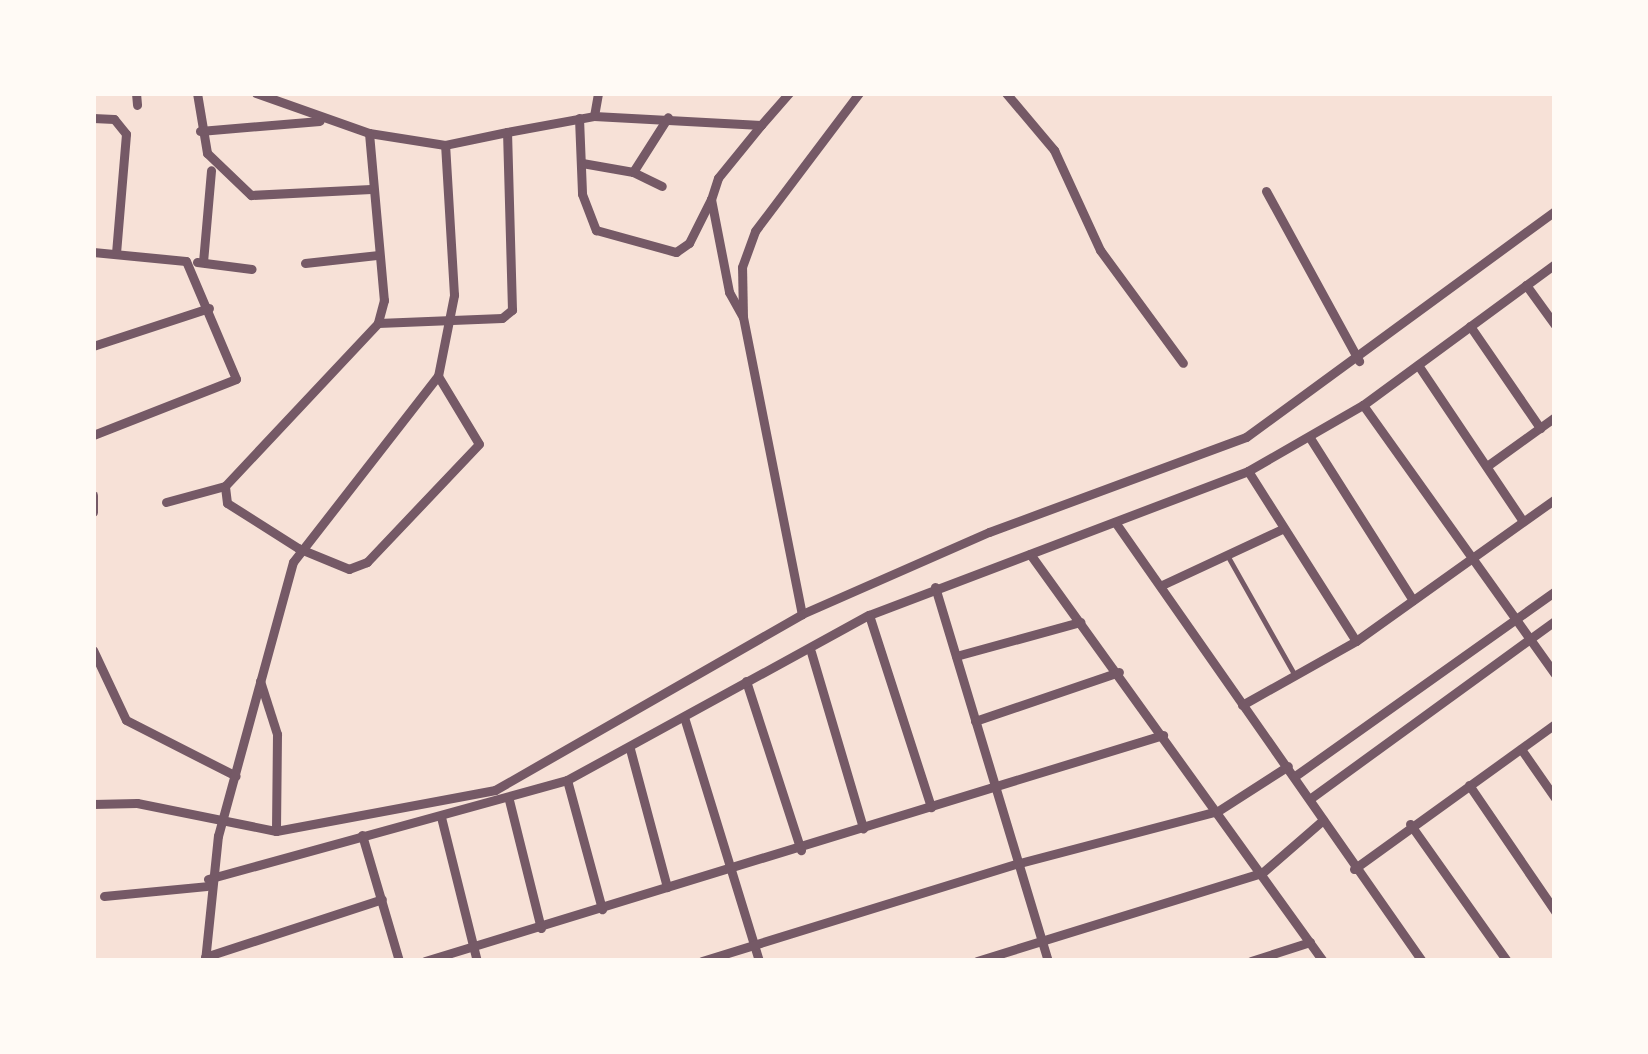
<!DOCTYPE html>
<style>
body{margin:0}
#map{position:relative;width:1648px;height:1054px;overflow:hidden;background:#f7e1d7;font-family:Rubik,sans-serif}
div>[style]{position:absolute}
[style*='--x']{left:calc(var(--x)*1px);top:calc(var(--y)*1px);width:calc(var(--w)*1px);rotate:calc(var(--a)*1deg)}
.service>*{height:4.5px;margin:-2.25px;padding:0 2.25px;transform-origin:2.25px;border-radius:2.25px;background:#755966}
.minor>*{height:9px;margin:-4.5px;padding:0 4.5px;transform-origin:4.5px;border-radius:4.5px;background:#755966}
span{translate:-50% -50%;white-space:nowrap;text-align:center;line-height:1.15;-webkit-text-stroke:10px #fffaf5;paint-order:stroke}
.frame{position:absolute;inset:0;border:96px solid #fffaf5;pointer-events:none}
</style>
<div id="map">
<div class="service">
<div style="--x:1228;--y:556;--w:134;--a:60.6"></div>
</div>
<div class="minor">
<div style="--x:136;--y:93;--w:12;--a:85"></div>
<div style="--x:197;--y:93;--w:61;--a:80.5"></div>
<div style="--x:207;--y:153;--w:61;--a:43.7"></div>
<div style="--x:251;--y:195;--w:120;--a:-2.9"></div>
<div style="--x:1006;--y:93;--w:75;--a:49.9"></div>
<div style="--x:1054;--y:150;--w:110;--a:65.3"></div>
<div style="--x:1100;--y:250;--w:140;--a:53.7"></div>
<div style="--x:594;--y:116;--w:23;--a:-80"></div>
<div style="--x:93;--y:118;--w:21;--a:3"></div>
<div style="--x:114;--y:119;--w:19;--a:51"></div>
<div style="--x:126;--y:134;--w:120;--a:94.8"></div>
<div style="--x:579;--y:118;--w:76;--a:87.7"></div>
<div style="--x:582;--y:194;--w:39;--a:69"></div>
<div style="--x:596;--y:230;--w:83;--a:15.4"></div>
<div style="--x:676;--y:252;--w:16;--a:-35"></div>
<div style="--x:689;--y:243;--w:49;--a:-63.4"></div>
<div style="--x:761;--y:125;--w:68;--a:129.1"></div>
<div style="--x:718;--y:178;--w:22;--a:108"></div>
<div style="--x:711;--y:199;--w:95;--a:79"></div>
<div style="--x:729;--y:292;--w:29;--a:61"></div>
<div style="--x:743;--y:317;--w:303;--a:78.8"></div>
<div style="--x:200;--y:131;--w:120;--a:-4.8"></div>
<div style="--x:507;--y:132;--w:88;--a:-10.4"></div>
<div style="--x:594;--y:116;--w:167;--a:3.1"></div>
<div style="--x:761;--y:125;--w:43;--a:-48.8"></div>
<div style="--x:369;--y:133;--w:168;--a:84.9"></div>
<div style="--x:384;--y:300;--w:24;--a:105"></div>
<div style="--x:582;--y:163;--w:52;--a:10"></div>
<div style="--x:633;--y:172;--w:65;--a:-57.5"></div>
<div style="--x:633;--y:172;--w:32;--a:26"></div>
<div style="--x:1266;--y:191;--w:194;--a:61.3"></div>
<div style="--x:93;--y:252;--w:93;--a:5.5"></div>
<div style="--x:186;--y:261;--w:128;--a:67"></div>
<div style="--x:236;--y:379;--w:154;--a:158.6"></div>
<div style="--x:197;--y:262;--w:55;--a:7.3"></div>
<div style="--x:203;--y:262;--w:92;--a:-85"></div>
<div style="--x:305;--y:263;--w:72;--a:-6.3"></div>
<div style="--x:1526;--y:285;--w:49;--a:54.1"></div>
<div style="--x:743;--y:317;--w:50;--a:-91.1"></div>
<div style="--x:742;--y:267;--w:38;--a:-70"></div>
<div style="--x:755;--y:231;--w:173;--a:-53"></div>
<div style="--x:1470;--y:326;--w:124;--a:55.5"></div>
<div style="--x:93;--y:346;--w:122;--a:-18.1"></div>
<div style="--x:1418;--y:365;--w:188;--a:56.1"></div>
<div style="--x:438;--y:376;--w:79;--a:58.9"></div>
<div style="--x:479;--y:444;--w:163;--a:133.5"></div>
<div style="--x:367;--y:562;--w:19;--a:159"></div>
<div style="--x:349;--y:569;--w:55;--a:-157.6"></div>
<div style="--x:298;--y:548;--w:84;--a:-147.6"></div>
<div style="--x:227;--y:503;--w:17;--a:-97"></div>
<div style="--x:225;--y:486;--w:224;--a:-46.8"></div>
<div style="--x:378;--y:323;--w:124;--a:-2.3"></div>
<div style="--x:502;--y:318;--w:13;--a:-39"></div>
<div style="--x:512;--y:310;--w:178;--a:-91.6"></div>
<div style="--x:507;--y:132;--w:63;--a:168.2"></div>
<div style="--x:1363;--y:405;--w:330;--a:54.5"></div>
<div style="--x:1310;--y:438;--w:192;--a:57.6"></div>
<div style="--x:1487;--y:466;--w:84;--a:-35.8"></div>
<div style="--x:1248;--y:471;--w:201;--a:57.6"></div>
<div style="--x:93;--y:495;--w:17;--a:90"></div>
<div style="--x:166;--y:502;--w:61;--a:-15.2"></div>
<div style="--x:1115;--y:522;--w:536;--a:55.03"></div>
<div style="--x:1030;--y:554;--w:501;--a:54.25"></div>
<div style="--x:1162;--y:585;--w:132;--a:-25"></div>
<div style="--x:935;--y:587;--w:391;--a:73.2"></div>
<div style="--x:869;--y:615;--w:202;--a:72.1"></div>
<div style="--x:93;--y:650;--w:77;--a:64.8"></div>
<div style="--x:126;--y:720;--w:123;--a:27"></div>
<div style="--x:811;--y:652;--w:184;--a:73.5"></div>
<div style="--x:956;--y:656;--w:129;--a:-15.3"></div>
<div style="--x:260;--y:681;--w:56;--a:72.2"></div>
<div style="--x:277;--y:734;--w:97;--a:90.6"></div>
<div style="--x:746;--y:681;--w:178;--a:72"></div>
<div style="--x:1242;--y:705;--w:131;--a:-29.3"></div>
<div style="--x:1356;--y:641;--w:244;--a:-35.5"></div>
<div style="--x:684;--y:717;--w:255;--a:72.9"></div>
<div style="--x:975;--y:721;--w:152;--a:-18.8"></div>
<div style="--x:630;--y:749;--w:143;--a:75"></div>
<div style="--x:1521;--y:749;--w:60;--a:55.2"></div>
<div style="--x:1295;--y:776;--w:319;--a:-35.4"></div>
<div style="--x:567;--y:780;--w:134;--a:74.8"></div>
<div style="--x:1469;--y:785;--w:153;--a:55.7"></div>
<div style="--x:1311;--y:798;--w:301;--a:-36"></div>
<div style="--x:509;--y:800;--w:132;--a:76"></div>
<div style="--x:93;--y:804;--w:44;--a:-1.3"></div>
<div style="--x:137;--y:803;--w:142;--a:11.4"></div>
<div style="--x:276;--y:831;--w:223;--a:-10.6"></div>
<div style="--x:495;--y:790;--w:354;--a:-29.8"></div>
<div style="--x:802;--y:614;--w:204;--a:-23.7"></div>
<div style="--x:989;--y:532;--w:274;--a:-20.3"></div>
<div style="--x:1246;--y:437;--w:383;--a:-36.2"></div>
<div style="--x:441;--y:817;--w:148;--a:76"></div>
<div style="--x:1410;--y:824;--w:168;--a:54.7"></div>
<div style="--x:362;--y:835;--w:131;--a:73.6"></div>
<div style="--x:1354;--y:869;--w:248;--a:-35.8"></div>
<div style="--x:208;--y:879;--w:372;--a:-15.4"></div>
<div style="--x:567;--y:780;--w:344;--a:-28.7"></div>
<div style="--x:869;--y:615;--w:405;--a:-20.8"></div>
<div style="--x:1248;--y:471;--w:133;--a:-29.9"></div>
<div style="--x:1363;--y:405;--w:238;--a:-36.3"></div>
<div style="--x:104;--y:896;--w:103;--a:-5.5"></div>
<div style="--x:205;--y:957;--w:186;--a:-18.1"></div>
<div style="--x:205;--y:961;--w:126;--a:-84.1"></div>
<div style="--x:218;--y:836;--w:284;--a:-74.7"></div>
<div style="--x:293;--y:562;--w:236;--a:-52.1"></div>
<div style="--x:438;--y:376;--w:83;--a:-78.8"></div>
<div style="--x:454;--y:295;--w:150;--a:-93.4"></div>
<div style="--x:445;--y:145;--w:77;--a:-171"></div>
<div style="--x:369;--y:133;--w:120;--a:-160.5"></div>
<div style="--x:425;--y:961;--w:772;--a:-17.03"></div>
<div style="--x:702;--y:961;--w:329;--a:-17.2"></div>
<div style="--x:1016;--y:864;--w:209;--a:-14.7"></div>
<div style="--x:1218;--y:811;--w:83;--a:-32.7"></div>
<div style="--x:977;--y:961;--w:298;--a:-17.2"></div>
<div style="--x:1262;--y:873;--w:81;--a:-41"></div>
<div style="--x:1251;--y:961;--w:62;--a:-17.9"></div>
</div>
<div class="frame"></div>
</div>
